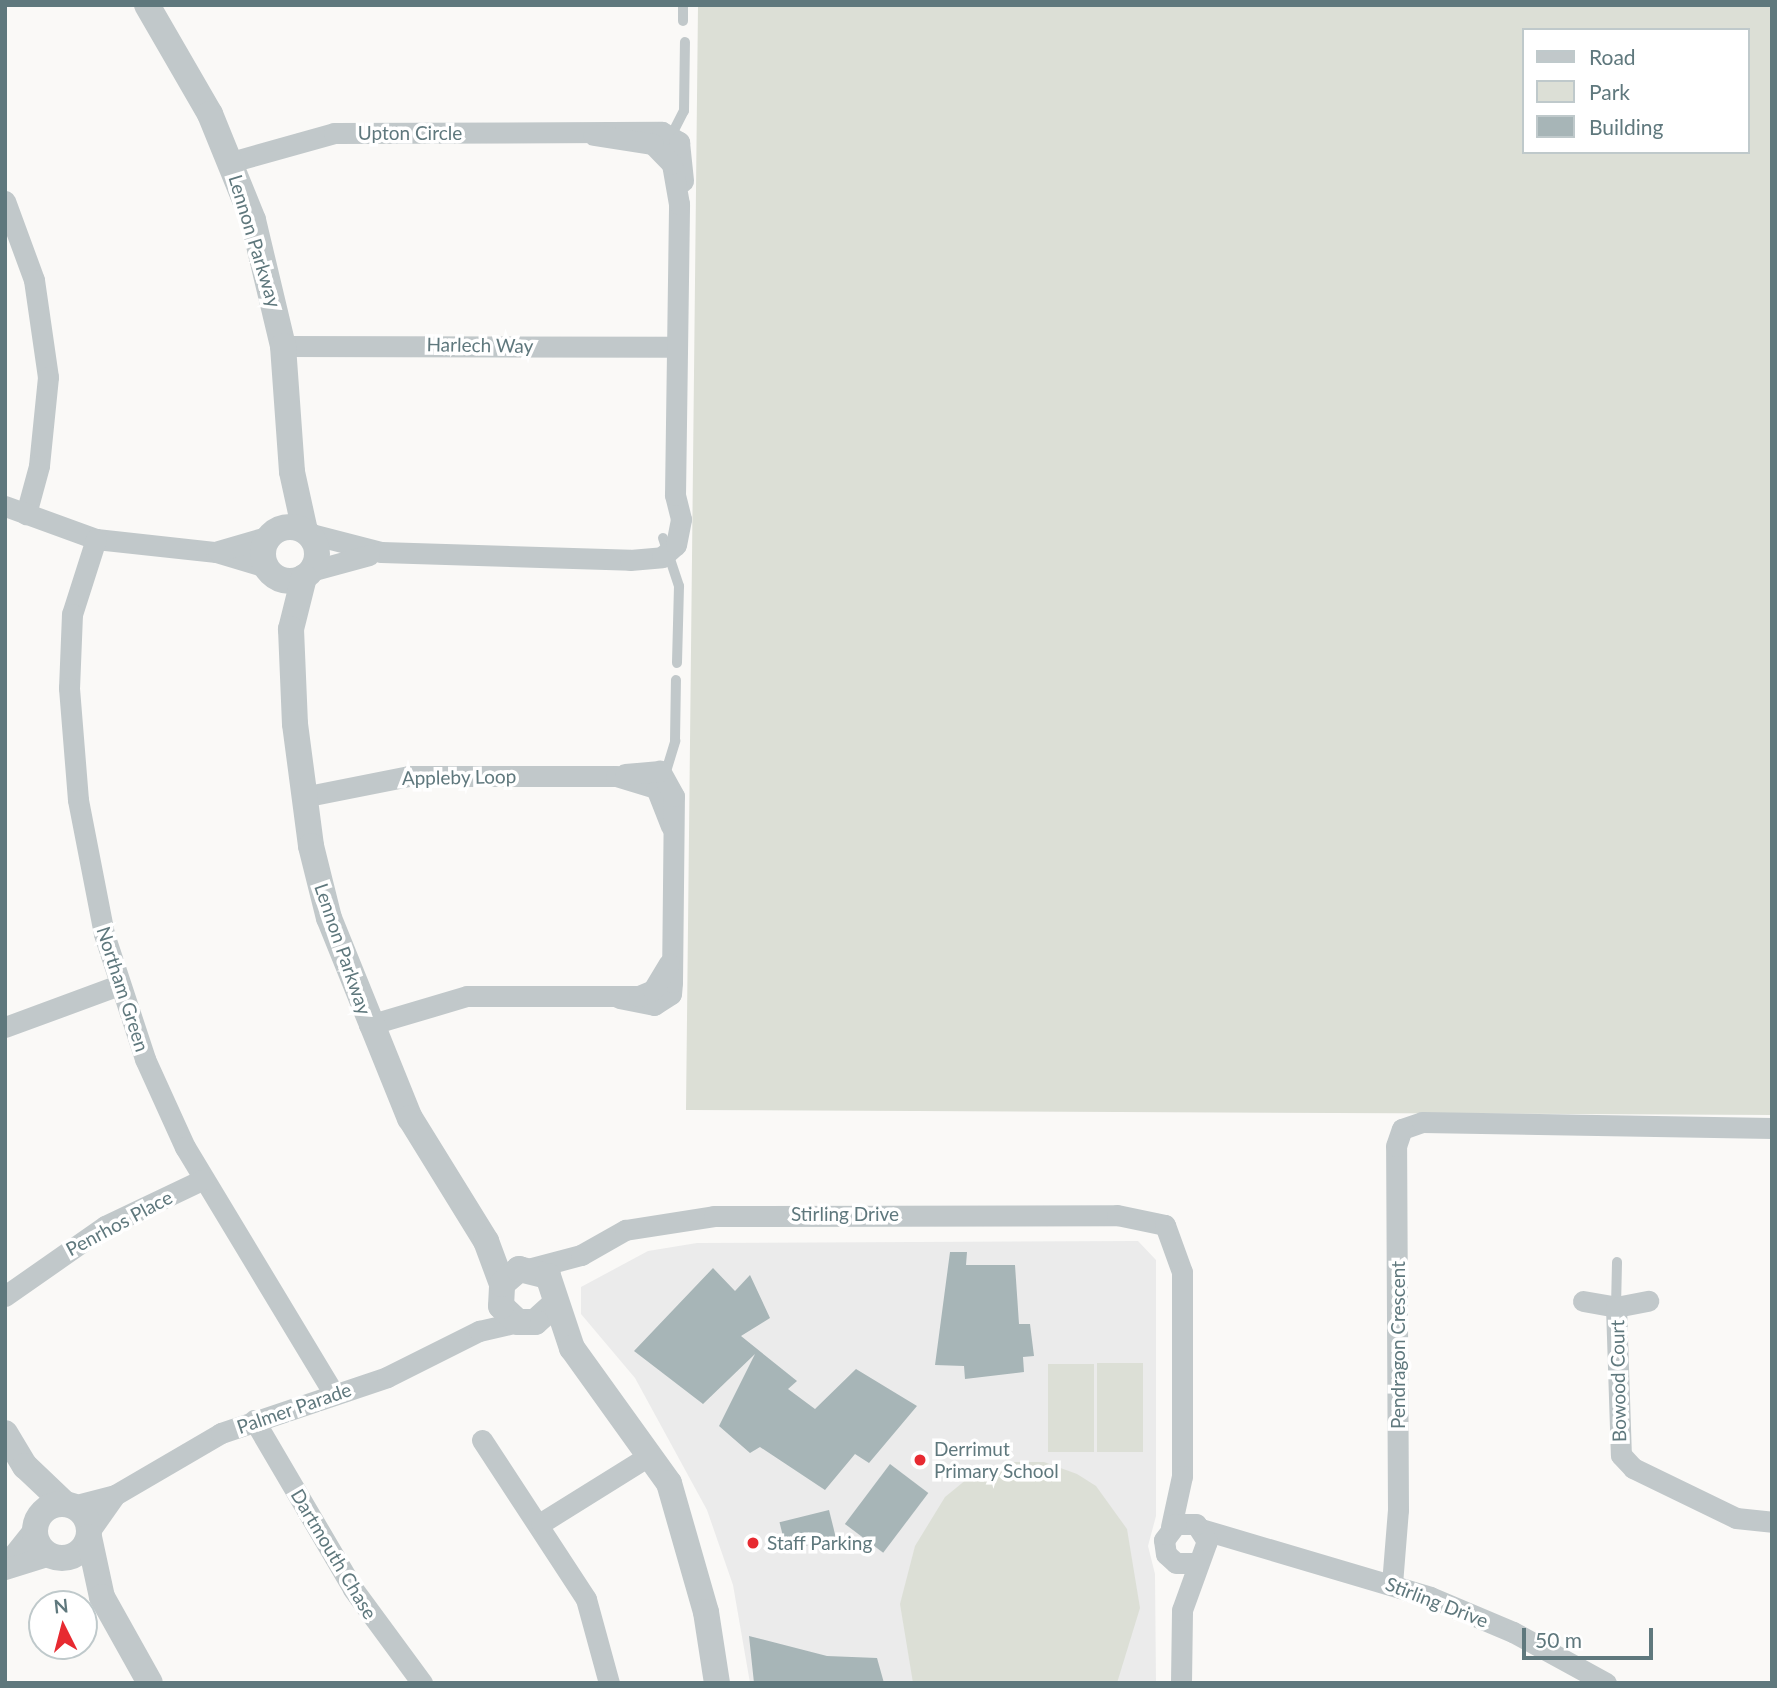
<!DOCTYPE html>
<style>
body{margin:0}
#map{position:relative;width:1777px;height:1688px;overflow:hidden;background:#faf9f7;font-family:Lato,sans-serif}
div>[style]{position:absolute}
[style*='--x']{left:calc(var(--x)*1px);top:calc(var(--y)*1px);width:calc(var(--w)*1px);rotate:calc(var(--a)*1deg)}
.built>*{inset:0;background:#ebebeb}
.green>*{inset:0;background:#dcdfd6;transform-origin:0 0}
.building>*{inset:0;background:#a7b5b7;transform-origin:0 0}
.service>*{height:10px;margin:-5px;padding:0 5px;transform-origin:5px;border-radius:5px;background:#c1c8ca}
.minor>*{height:21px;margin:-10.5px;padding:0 10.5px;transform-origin:10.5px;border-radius:10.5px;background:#c1c8ca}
.tertiary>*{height:26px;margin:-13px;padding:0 13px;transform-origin:13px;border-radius:13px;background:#c1c8ca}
.tertiary>.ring{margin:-13px;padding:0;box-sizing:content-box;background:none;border:26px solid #c1c8ca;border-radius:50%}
.dots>*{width:19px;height:19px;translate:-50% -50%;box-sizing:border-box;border:4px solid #fff;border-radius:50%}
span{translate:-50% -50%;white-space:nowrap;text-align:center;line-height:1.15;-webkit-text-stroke:7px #fff;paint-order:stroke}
.street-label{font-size:19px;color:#5f787d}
.poi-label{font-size:19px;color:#5f787d}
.left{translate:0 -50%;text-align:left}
.frame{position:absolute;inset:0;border:7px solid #5f787d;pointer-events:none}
.legend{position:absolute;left:1522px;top:28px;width:228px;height:126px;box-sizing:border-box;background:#fff;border:2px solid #bfc9cb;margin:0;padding:9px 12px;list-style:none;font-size:21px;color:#5f787d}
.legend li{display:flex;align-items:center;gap:14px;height:35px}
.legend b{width:35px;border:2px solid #bfc9cb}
.north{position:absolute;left:28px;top:1590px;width:70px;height:70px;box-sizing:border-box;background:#fff;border:2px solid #bfc9cb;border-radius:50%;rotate:354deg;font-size:19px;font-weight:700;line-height:28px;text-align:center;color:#5f787d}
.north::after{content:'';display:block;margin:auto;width:24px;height:32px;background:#e72a31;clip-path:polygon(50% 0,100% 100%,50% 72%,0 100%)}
.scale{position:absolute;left:1522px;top:1628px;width:131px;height:32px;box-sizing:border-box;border:4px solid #5f787d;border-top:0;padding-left:9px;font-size:21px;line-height:24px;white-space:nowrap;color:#5f787d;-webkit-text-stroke:5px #fff;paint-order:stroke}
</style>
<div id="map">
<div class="built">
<div style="clip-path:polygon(1138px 1241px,1156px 1260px,1156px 1516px,1148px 1546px,1155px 1574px,1156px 1683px,750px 1683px,733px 1585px,707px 1510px,635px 1378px,581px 1314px,581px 1287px,648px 1251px,697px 1243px)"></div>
</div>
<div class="green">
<div style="clip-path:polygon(evenodd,698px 5px,1772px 5px,1772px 1115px,686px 1110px,698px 5px,1523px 30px,1747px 30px,1747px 152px,1523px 152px,1523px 30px)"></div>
<div style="left:1143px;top:1363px;width:89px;height:46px;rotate:90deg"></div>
<div style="left:1048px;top:1364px;width:46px;height:88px"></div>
<div style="clip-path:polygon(1014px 1462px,1044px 1462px,1077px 1474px,1096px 1486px,1127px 1529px,1140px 1608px,1117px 1683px,913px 1683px,900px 1604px,915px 1546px,945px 1497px,967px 1479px)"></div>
</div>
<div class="building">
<div style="clip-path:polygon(950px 1252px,967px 1252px,966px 1265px,1015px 1265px,1019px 1324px,1030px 1324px,1034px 1356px,1023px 1357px,1024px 1372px,965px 1379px,964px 1366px,935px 1365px)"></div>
<div style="clip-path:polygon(713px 1268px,735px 1291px,750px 1275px,770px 1318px,741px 1336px,797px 1381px,788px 1389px,815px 1409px,856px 1369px,917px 1406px,869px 1463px,855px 1454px,825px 1490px,760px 1447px,750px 1453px,719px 1426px,755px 1354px,703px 1404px,634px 1351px)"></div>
<div style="left:890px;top:1464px;width:48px;height:75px;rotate:37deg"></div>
<div style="left:829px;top:1510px;width:29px;height:51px;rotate:76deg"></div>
<div style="clip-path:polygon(749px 1636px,827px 1656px,877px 1658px,884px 1683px,754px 1683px)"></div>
</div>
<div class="service">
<div style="--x:683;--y:5;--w:16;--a:90"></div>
<div style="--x:670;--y:138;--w:30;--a:-63"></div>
<div style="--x:684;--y:111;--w:69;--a:-89.2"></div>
<div style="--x:663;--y:538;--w:51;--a:71.6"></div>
<div style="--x:679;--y:586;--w:77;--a:91.5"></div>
<div style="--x:664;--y:778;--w:39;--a:-73"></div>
<div style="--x:675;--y:741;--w:61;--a:-89.1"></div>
<div style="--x:1616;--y:1307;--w:45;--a:-88.7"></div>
</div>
<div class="minor">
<div style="--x:231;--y:162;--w:107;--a:-15.7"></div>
<div style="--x:334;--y:133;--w:328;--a:-0.2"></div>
<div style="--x:662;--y:132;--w:20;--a:30"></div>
<div style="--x:679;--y:142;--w:39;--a:84"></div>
<div style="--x:5;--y:201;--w:84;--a:69.8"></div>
<div style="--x:34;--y:280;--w:98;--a:81.8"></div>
<div style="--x:48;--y:377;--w:89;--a:95.8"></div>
<div style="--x:39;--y:466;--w:50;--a:105.2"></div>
<div style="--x:283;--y:346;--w:394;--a:0.1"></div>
<div style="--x:5;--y:506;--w:97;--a:19.9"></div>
<div style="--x:96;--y:539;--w:121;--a:6.2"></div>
<div style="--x:216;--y:552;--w:52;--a:16.7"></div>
<div style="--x:307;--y:533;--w:76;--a:14.4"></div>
<div style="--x:381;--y:552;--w:249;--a:1.8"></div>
<div style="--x:630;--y:560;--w:32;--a:-5"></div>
<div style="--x:662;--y:557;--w:18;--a:-41"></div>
<div style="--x:676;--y:545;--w:26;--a:-79"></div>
<div style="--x:681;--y:519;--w:25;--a:-104"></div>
<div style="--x:675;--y:495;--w:291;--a:-89.2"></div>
<div style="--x:679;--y:204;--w:41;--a:-99.9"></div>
<div style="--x:672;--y:164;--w:28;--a:-134"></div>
<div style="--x:653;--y:144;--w:60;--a:-171.3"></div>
<div style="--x:96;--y:539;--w:79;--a:107.7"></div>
<div style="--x:72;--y:614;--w:74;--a:92.3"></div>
<div style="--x:69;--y:688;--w:112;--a:85.4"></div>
<div style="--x:78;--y:800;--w:136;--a:79"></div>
<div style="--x:104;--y:934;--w:132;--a:71.8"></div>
<div style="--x:145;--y:1059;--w:97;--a:65.6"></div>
<div style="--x:185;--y:1147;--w:288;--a:58.9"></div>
<div style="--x:218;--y:551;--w:54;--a:-16.1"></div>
<div style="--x:311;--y:571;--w:60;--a:-15.4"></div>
<div style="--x:303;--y:797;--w:108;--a:-11.2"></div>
<div style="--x:409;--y:776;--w:207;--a:0"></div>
<div style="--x:616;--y:776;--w:42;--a:16.7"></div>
<div style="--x:656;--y:788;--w:41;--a:68.5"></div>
<div style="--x:619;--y:998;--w:36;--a:11"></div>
<div style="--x:654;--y:1005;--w:20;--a:-33"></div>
<div style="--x:671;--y:994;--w:12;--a:-85"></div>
<div style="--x:672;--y:982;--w:186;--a:-89.4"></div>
<div style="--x:674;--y:796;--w:29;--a:-119"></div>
<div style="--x:660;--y:771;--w:35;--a:175"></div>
<div style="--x:369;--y:1025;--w:102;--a:-16.5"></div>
<div style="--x:467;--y:996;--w:172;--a:0"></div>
<div style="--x:639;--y:996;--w:15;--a:-23"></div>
<div style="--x:653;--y:990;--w:31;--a:-59"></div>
<div style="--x:5;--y:1027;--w:121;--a:-20.2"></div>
<div style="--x:532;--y:1268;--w:51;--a:-14.9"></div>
<div style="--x:581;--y:1255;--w:51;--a:-29.6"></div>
<div style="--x:625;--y:1230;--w:90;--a:-8.9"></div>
<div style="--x:714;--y:1216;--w:403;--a:-0.1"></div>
<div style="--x:1117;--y:1215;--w:49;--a:11.8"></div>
<div style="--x:1165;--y:1225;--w:50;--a:70.1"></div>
<div style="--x:1182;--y:1272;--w:204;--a:90"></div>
<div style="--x:1182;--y:1476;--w:52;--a:102.2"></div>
<div style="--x:5;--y:1296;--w:122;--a:-35"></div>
<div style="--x:105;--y:1226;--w:107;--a:-25.4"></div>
<div style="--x:1583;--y:1301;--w:34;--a:10"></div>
<div style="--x:1616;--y:1307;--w:33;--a:-11"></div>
<div style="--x:1616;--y:1307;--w:148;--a:88.1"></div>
<div style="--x:1621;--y:1455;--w:18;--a:47"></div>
<div style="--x:1633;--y:1468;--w:114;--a:25.9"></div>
<div style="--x:1736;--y:1518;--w:36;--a:6"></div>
<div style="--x:254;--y:1420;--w:196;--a:59.6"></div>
<div style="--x:353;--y:1589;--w:117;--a:53.7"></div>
<div style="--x:482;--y:1440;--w:190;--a:56.8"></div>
<div style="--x:586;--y:1599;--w:87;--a:74.7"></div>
<div style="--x:73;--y:1506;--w:43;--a:-14.7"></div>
<div style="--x:115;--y:1495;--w:123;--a:-30.3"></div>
<div style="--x:221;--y:1433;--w:175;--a:-18.6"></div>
<div style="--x:387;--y:1377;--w:103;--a:-26.6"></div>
<div style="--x:479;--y:1331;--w:40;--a:-13"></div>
<div style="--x:541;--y:1523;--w:125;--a:-31.9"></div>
<div style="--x:1201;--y:1529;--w:239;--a:16.5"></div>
<div style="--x:1430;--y:1597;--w:90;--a:22.9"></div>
<div style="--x:1513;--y:1632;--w:106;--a:28.7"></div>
<div style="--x:89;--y:1532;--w:45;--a:-54.9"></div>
<div style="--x:5;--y:1565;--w:50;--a:-51.5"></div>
<div style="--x:5;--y:1569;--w:47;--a:-17.3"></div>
<div style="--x:1392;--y:1584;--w:74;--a:-85.4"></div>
<div style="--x:1398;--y:1510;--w:364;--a:-90.3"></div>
<div style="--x:1396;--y:1146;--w:18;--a:-71"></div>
<div style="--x:1402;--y:1129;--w:21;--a:-19"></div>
<div style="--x:1422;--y:1122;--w:350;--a:1"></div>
<div style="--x:1181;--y:1683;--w:73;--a:-89.2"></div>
<div style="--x:1182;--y:1610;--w:73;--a:-70.1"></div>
<div style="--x:1207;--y:1541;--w:20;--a:-123"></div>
<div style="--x:1196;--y:1524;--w:20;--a:180"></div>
<div style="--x:1176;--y:1524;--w:20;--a:127"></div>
<div style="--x:1164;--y:1540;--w:14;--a:82"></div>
<div style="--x:1166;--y:1554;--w:13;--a:42"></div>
<div style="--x:1176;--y:1563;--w:20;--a:0"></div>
</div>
<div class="tertiary">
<div style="--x:147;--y:5;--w:126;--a:60"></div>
<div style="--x:210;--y:114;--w:114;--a:67.9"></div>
<div style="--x:253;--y:220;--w:130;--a:76.6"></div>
<div style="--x:283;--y:346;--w:126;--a:85.9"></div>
<div style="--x:292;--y:472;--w:60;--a:77.6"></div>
<div class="ring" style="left:263px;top:527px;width:28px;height:28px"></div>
<div style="--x:304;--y:577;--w:54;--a:104"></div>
<div style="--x:291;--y:629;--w:95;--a:87.6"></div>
<div style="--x:295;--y:724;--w:123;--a:82.5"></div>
<div style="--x:311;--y:846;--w:74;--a:76"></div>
<div style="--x:329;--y:918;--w:216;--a:68"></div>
<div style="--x:410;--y:1118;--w:145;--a:58.3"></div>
<div style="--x:486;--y:1241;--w:46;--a:69.6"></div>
<div style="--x:554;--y:1305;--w:25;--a:138"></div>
<div style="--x:535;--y:1322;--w:17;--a:180"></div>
<div style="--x:518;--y:1322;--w:23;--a:-137"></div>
<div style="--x:501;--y:1306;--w:22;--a:-87"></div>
<div style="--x:502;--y:1284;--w:23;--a:-41"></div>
<div style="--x:519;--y:1269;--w:30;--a:14"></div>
<div style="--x:548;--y:1276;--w:76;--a:71.6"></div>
<div style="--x:572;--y:1348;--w:166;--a:54.3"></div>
<div style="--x:669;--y:1483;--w:134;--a:74"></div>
<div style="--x:706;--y:1612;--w:72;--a:81.2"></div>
<div style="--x:5;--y:1433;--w:39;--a:59"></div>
<div style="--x:25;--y:1466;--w:55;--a:43.5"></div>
<div class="ring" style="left:35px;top:1504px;width:28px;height:28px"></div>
<div style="--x:89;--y:1537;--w:61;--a:77.8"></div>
<div style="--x:102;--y:1597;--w:98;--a:60.8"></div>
</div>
<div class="dots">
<div style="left:920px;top:1460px;background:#e72a31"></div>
<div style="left:753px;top:1543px;background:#e72a31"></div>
</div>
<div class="street-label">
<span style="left:410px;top:133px">Upton Circle</span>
<span style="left:255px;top:241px;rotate:73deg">Lennon Parkway</span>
<span style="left:480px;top:345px;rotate:1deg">Harlech Way</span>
<span style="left:459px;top:777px;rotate:-1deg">Appleby Loop</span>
<span style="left:343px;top:949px;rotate:71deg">Lennon Parkway</span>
<span style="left:123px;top:989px;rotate:72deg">Northam Green</span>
<span style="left:845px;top:1214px">Stirling Drive</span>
<span style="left:119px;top:1223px;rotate:-28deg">Penrhos Place</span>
<span style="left:1398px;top:1345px;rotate:-90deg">Pendragon Crescent</span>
<span style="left:1618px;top:1381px;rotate:-91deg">Bowood Court</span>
<span style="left:294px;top:1408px;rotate:-19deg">Palmer Parade</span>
<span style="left:334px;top:1554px;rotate:59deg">Dartmouth Chase</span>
<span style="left:1437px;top:1602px;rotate:21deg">Stirling Drive</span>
</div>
<div class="poi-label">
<span class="left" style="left:934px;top:1460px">Derrimut<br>Primary School</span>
<span class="left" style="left:767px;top:1543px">Staff Parking</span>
</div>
<div class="frame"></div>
<ul class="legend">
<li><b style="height:9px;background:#c1c8ca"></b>Road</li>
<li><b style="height:19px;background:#dcdfd6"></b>Park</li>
<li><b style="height:19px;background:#a7b5b7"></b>Building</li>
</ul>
<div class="north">N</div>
<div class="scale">50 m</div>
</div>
